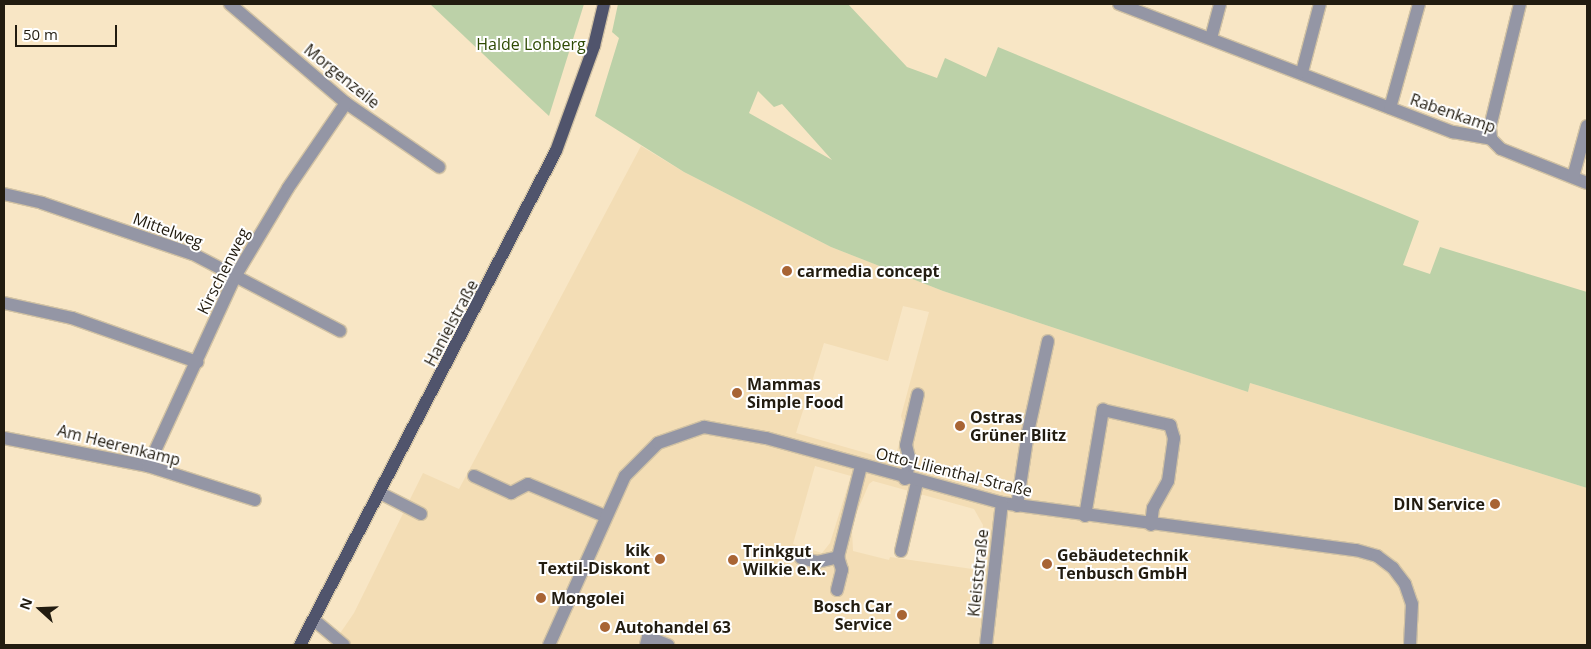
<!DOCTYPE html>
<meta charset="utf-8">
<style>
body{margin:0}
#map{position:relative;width:1591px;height:649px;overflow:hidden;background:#f8e6c5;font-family:"Open Sans",sans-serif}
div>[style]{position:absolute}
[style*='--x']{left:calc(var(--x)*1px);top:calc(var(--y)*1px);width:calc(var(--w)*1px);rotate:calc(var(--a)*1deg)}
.built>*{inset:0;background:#f3ddb5}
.green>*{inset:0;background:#bcd1a8}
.roads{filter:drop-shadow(1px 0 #d1c2a4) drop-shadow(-1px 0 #d1c2a4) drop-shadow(0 1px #d1c2a4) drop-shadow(0 -1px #d1c2a4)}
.minor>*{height:12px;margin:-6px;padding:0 6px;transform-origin:6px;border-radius:6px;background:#9496a5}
.major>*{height:12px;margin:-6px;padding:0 6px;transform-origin:6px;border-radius:6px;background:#50546c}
.dots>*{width:14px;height:14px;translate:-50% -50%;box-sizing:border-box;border:2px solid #fff;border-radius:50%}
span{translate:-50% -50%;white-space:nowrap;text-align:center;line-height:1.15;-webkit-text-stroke:4px #fff;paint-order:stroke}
.park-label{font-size:16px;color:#2e4a02}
.street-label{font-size:16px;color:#221c10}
.poi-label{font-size:16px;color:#221c10;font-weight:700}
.left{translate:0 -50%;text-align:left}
.right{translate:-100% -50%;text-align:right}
.frame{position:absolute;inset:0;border:5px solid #221c10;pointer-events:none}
.north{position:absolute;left:15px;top:584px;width:50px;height:50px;-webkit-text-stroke:4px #fff;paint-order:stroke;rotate:290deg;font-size:14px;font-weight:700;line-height:20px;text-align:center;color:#221c10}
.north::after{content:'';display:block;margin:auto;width:18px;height:22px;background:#221c10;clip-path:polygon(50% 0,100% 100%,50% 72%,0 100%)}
.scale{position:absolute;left:15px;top:25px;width:102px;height:22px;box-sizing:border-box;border:2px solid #221c10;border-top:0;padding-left:6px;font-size:15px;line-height:18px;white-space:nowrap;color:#221c10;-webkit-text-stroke:4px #fff;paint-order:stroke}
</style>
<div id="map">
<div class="built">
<div style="clip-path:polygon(evenodd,641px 146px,684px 172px,831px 247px,943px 291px,1248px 392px,1250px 383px,1587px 488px,1587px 645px,332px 645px,354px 613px,423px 473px,459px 489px,641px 146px,903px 306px,929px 312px,901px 416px,904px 426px,894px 461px,796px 433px,824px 343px,888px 361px,903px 306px,641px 146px,815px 466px,851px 476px,830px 543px,822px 553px,793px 544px,815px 466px,641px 146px,873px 481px,974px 509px,983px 525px,979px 570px,890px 557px,889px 560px,853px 551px,852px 530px,856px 514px,869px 484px,873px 481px)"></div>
</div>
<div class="green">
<div style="clip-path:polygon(430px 4px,584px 4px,549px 116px,535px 103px)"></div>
<div style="clip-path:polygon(evenodd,618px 4px,848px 4px,907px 67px,937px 78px,945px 58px,986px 77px,998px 47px,1419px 221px,1403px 265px,1430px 274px,1440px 247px,1587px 292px,1587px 488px,1250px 383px,1248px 392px,943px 291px,831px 247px,684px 172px,595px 116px,619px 38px,612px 32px,618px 4px,758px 91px,774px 107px,782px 104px,832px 160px,749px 113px,758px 91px)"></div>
</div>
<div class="roads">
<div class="minor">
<div style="--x:230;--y:4;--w:153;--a:40.5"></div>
<div style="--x:346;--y:103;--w:113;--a:34.5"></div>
<div style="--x:1119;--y:4;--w:358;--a:21"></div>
<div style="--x:1453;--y:132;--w:39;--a:10"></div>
<div style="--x:1491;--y:139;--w:14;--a:45"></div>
<div style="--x:1501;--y:149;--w:92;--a:21.6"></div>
<div style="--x:1211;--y:38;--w:35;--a:-75"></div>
<div style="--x:1302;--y:72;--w:70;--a:-75.2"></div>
<div style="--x:1390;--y:108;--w:108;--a:-74.4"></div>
<div style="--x:1491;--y:139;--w:12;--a:-95"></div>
<div style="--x:1490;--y:127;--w:127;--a:-76.3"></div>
<div style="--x:1573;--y:177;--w:53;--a:-74.6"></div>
<div style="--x:4;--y:194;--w:39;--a:13"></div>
<div style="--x:42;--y:203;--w:159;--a:18.7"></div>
<div style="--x:193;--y:254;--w:166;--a:27.6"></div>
<div style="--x:4;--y:303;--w:70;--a:12.4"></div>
<div style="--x:72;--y:318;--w:133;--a:19.4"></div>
<div style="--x:4;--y:438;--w:147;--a:11"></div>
<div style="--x:148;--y:466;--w:112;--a:17.6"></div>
<div style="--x:148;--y:466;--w:210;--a:-65.3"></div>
<div style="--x:236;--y:275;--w:101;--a:-59.1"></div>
<div style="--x:288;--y:188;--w:103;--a:-55.7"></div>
<div style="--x:474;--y:476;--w:41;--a:24.7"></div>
<div style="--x:511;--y:493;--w:19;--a:-28"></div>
<div style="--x:528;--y:484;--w:83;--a:22.6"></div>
<div style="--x:905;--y:479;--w:19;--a:-74"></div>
<div style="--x:910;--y:461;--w:16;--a:-104"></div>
<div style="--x:906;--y:445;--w:52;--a:-76.8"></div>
<div style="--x:380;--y:493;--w:46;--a:27.1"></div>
<div style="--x:1017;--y:506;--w:75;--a:-81.5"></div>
<div style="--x:1028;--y:432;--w:93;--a:-77.6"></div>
<div style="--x:1085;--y:516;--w:108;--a:-80.4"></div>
<div style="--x:1103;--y:410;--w:69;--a:12.6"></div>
<div style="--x:1170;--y:425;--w:14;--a:73"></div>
<div style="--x:1174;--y:438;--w:43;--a:97.9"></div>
<div style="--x:1168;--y:481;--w:31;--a:119"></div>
<div style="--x:1153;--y:508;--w:17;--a:97"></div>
<div style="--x:901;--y:551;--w:71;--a:-76.9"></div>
<div style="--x:801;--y:558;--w:16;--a:14"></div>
<div style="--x:817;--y:562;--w:22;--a:-13"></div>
<div style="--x:838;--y:557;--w:94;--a:-75.8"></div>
<div style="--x:837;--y:590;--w:21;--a:-76"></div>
<div style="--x:842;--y:570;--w:14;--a:-107"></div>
<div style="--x:314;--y:620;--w:39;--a:40"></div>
<div style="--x:549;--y:645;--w:185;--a:-65.8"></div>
<div style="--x:625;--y:476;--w:47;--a:-45"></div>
<div style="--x:658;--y:443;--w:49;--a:-19.2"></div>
<div style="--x:704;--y:427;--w:63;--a:10.1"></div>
<div style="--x:766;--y:438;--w:245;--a:15.4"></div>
<div style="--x:1002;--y:503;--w:357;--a:7.6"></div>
<div style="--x:1356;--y:550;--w:22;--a:16"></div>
<div style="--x:1377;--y:556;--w:20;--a:37"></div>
<div style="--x:1393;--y:568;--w:20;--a:53"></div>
<div style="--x:1405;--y:584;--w:21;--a:71"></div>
<div style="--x:1412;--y:604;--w:41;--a:92.8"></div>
<div style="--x:646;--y:645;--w:8;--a:-76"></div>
<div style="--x:648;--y:637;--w:22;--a:22"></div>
<div style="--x:986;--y:645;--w:143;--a:-83.6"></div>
</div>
<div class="major">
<div style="--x:300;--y:645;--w:556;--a:-62.61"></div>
<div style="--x:556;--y:151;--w:112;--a:-70.1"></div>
<div style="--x:594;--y:46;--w:43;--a:-76.6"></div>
</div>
</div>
<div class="dots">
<div style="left:787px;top:271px;background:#a86434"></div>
<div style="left:737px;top:393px;background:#a86434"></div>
<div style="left:960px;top:426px;background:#a86434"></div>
<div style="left:1495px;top:504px;background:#a86434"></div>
<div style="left:660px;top:559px;background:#a86434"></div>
<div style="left:733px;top:560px;background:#a86434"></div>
<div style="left:1047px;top:564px;background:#a86434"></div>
<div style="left:541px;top:598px;background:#a86434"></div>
<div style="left:902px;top:615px;background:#a86434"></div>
<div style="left:605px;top:627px;background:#a86434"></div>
</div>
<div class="park-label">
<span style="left:531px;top:44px">Halde Lohberg</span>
</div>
<div class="street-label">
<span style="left:342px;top:76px;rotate:39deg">Morgenzeile</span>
<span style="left:1453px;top:113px;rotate:19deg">Rabenkamp</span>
<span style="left:168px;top:230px;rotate:20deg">Mittelweg</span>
<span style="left:223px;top:271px;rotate:-63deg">Kirschenweg</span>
<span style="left:451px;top:323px;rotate:-62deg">Hanielstraße</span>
<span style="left:119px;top:445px;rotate:14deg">Am Heerenkamp</span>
<span style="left:954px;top:472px;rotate:14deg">Otto-Lilienthal-Straße</span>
<span style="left:978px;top:573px;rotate:-84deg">Kleiststraße</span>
</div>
<div class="poi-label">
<span class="left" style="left:797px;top:271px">carmedia concept</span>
<span class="left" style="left:747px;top:393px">Mammas<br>Simple Food</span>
<span class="left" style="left:970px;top:426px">Ostras<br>Grüner Blitz</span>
<span class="right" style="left:1485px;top:504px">DIN Service</span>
<span class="right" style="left:650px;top:559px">kik<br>Textil-Diskont</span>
<span class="left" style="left:743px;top:560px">Trinkgut<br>Wilkie e.K.</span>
<span class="left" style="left:1057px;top:564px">Gebäudetechnik<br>Tenbusch GmbH</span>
<span class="left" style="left:551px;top:598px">Mongolei</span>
<span class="right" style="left:892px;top:615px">Bosch Car<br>Service</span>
<span class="left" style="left:615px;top:627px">Autohandel 63</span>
</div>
<div class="frame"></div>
<div class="north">N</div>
<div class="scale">50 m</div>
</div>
